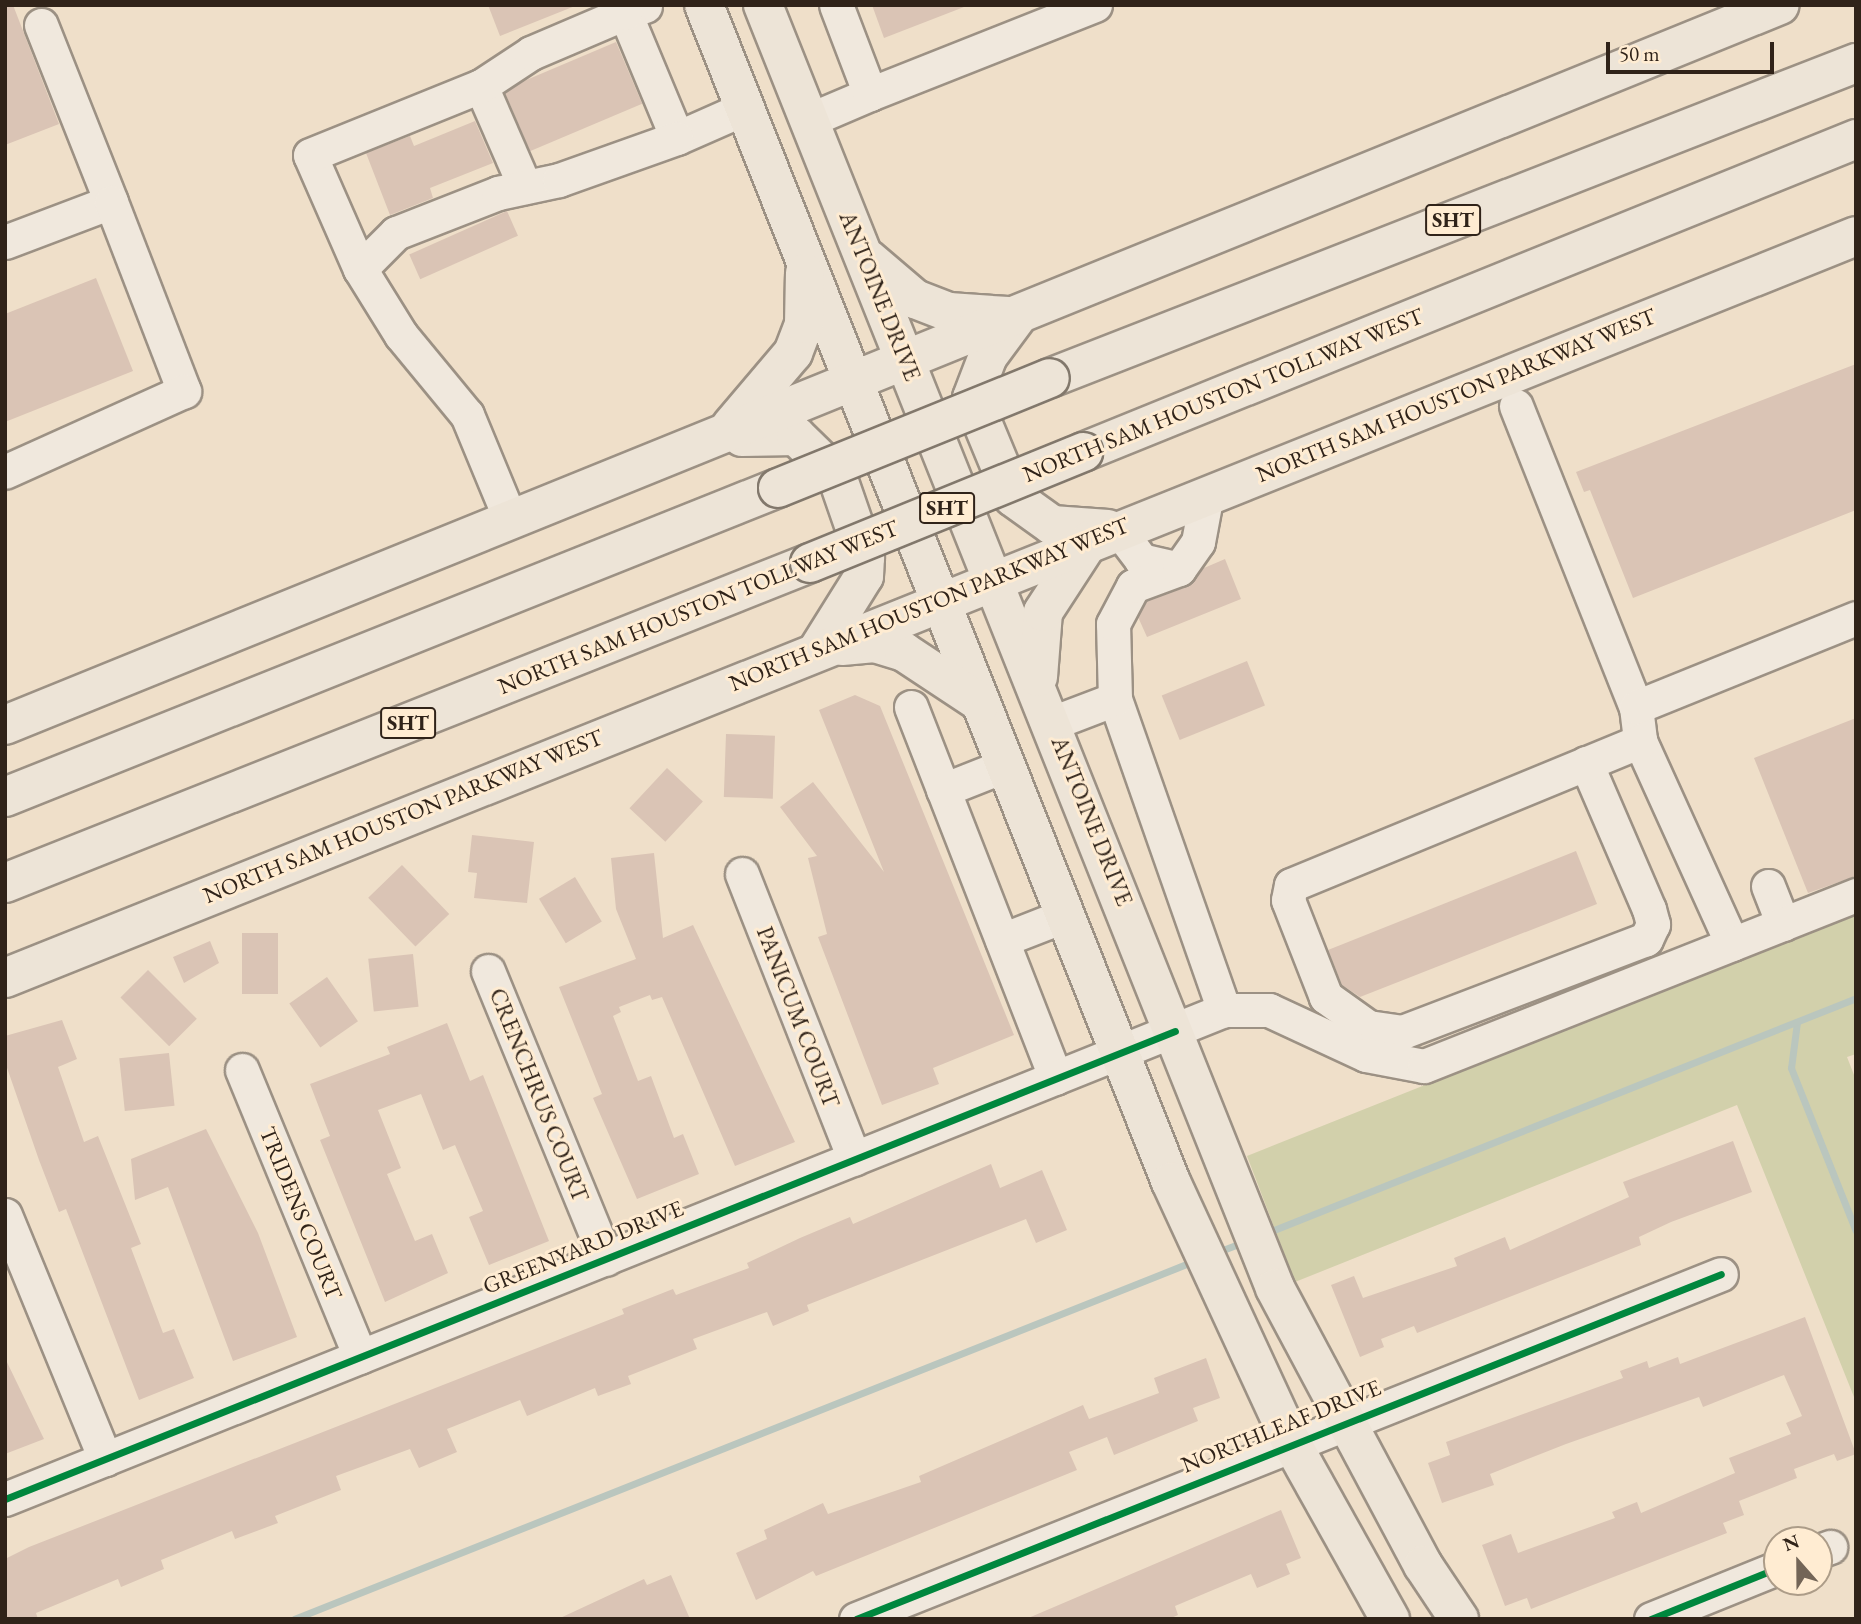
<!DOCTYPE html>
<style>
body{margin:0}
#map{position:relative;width:1861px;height:1624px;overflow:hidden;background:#efdfc9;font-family:"EB Garamond",serif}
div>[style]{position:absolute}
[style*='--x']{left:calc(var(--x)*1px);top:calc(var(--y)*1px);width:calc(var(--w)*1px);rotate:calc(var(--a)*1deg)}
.green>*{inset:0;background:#d2d0ab}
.stream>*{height:7px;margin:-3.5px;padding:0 3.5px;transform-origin:3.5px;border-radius:3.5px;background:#bac6be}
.building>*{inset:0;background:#dac4b5;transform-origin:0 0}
.roads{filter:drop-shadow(2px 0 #9c9184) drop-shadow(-2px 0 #9c9184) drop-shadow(0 2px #9c9184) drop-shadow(0 -2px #9c9184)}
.minor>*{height:33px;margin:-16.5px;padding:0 16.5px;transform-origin:16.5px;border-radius:16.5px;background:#f0e8dd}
.major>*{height:38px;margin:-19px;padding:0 19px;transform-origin:19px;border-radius:19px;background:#ede4d7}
.highway>*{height:38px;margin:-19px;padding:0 19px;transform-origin:19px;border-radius:19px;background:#ede4d7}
.bridges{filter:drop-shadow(2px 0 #82786c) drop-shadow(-2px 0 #82786c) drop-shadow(0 2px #82786c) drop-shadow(0 -2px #82786c)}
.highway-bridge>*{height:38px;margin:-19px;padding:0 19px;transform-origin:19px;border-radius:19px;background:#ede4d7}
.cycleway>*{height:7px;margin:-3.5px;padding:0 3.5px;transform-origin:3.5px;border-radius:3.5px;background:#00873e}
span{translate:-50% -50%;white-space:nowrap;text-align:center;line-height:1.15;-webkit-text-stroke:6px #ffecd2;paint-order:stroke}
.shield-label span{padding:2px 5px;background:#ffecd2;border:2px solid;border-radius:5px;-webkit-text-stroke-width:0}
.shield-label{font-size:21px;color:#302319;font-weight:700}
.street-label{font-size:23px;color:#302319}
.frame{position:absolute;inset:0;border:7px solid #302319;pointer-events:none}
.north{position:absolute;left:1763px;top:1526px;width:70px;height:70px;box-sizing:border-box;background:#ffecd2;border:2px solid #ac9c88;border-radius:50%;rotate:339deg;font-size:19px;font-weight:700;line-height:28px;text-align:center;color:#302319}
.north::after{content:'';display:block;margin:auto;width:24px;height:32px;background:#736557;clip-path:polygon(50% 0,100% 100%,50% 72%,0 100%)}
.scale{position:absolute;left:1606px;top:42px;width:168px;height:32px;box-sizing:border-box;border:4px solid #302319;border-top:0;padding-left:9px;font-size:21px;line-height:24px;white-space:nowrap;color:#302319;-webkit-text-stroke:5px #ffecd2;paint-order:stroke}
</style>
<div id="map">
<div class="green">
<div style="clip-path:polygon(1856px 913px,1856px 1054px,1847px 1057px,1856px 1080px,1856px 1402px,1737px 1105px,1295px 1282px,1247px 1156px)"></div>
</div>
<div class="stream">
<div style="--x:1797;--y:1022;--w:46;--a:97.4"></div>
<div style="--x:1791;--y:1068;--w:175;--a:68.3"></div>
<div style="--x:1264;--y:1234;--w:637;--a:-21.73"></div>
<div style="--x:1215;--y:1253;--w:30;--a:-21"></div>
<div style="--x:294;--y:1619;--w:969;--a:-21.69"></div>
</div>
<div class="building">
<div style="clip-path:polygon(5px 5px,13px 5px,59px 124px,5px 145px)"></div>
<div style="clip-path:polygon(488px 5px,575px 5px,575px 6px,500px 36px)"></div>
<div style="clip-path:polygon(872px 5px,964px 5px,964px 7px,884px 38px)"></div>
<div style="left:616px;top:42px;width:67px;height:122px;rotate:67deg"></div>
<div style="clip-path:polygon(475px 121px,493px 163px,430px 188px,433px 198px,390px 215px,366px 153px,410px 136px,414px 146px)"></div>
<div style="left:507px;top:211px;width:27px;height:107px;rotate:66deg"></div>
<div style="clip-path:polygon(96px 278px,133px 371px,5px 422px,5px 314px)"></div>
<div style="clip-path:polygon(1856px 364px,1856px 510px,1633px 598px,1590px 490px,1584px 492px,1576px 472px)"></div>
<div style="clip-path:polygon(1225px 559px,1241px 599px,1147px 637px,1138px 617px,1147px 601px,1186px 587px,1204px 568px)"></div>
<div style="left:1247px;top:661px;width:48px;height:92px;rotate:68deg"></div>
<div style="clip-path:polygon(855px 695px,880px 706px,1014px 1035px,933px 1068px,939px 1084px,882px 1105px,818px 937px,827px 934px,808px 858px,817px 856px,780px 807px,813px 782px,884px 872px,819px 710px)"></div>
<div style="clip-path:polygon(1856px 718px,1856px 876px,1808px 893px,1754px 758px)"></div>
<div style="left:726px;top:734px;width:49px;height:63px;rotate:2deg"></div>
<div style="left:667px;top:768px;width:49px;height:55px;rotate:43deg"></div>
<div style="clip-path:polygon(472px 835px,534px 842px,527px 903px,474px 898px,477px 873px,468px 872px)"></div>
<div style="clip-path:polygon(1576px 851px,1597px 904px,1360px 997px,1342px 985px,1328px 950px)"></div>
<div style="clip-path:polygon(654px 853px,663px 938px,693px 925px,795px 1142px,735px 1166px,662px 997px,652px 1000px,650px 995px,619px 1007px,621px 1012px,613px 1016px,638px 1081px,651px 1076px,674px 1138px,683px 1134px,699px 1174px,637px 1199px,593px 1098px,602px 1094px,559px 987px,636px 959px,616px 909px,611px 858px)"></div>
<div style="left:402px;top:865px;width:68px;height:47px;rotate:46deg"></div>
<div style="left:575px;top:877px;width:52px;height:42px;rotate:59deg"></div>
<div style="left:242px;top:933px;width:36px;height:61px"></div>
<div style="clip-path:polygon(210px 941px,219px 963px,184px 983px,173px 957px)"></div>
<div style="left:413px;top:954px;width:53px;height:45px;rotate:84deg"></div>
<div style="left:148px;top:970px;width:69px;height:39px;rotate:45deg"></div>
<div style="left:327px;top:977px;width:54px;height:46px;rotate:55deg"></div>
<div style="clip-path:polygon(62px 1020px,77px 1059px,58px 1067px,84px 1142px,98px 1136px,141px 1244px,131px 1248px,163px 1333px,174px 1329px,194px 1378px,139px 1400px,66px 1209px,59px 1212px,39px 1160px,5px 1062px,5px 1036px)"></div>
<div style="clip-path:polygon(447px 1023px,470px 1081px,483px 1075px,549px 1241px,489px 1265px,469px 1217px,483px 1211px,455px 1145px,443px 1150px,421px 1094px,378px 1110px,401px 1168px,387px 1174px,415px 1241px,432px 1234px,448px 1273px,385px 1302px,320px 1140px,330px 1136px,310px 1084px,390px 1054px,387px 1047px)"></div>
<div style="left:169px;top:1053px;width:53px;height:50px;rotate:84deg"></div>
<div style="clip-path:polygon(206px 1129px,258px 1233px,297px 1337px,233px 1361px,168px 1187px,135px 1200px,131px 1159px)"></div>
<div style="clip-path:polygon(1733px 1141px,1752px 1192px,1671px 1222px,1639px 1237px,1641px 1245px,1591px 1265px,1417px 1333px,1414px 1326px,1381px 1339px,1384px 1347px,1360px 1357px,1331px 1285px,1354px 1276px,1363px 1298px,1457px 1266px,1454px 1258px,1505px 1237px,1510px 1250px,1629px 1197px,1623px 1182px)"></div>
<div style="clip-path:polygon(991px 1164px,1000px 1188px,1042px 1170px,1067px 1230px,1036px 1243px,1026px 1219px,807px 1305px,809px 1311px,773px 1326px,767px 1312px,693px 1339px,697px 1349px,628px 1376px,631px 1384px,598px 1396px,595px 1388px,527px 1416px,520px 1400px,447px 1429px,457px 1452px,419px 1468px,410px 1449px,336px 1476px,341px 1490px,275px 1516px,278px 1523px,235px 1539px,232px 1531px,161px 1560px,164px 1569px,121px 1587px,118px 1579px,36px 1613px,38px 1619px,5px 1619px,5px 1559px,29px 1547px,624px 1314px,622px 1309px,673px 1289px,676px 1295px,749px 1268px,747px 1263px,800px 1238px,850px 1217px,853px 1224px)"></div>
<div style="clip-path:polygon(1805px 1317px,1856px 1454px,1837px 1461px,1834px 1454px,1794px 1469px,1797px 1478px,1739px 1501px,1744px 1515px,1723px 1523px,1727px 1533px,1531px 1609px,1527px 1598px,1505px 1606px,1482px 1545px,1511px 1534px,1518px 1553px,1615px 1518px,1612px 1512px,1637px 1502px,1641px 1513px,1735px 1473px,1729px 1458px,1791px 1434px,1786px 1423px,1802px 1416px,1784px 1375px,1703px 1407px,1699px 1397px,1566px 1444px,1490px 1474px,1494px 1485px,1442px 1503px,1428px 1463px,1450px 1455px,1446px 1442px,1623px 1378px,1620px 1371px,1647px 1361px,1649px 1368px,1678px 1357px,1680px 1364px)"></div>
<div style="clip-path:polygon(5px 1358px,44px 1439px,5px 1454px)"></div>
<div style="clip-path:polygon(1206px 1358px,1220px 1398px,1193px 1408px,1198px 1421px,1114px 1455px,1107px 1437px,1069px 1452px,1077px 1470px,816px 1576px,813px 1571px,756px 1600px,736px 1553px,767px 1539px,764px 1530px,823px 1503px,828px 1514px,921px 1482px,919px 1476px,1083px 1405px,1089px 1419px,1159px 1393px,1154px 1378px)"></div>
<div style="clip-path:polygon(1281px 1510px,1301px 1558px,1286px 1564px,1290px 1574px,1257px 1588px,1251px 1574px,1175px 1606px,1178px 1615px,1169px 1619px,1026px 1619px)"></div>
<div style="clip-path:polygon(671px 1575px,690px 1619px,558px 1619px,644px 1579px,647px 1585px)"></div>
</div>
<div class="roads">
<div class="minor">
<div style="--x:645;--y:6;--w:21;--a:161"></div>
<div style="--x:625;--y:13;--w:135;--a:67.4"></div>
<div style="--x:677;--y:138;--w:74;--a:-23.8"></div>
<div style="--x:41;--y:25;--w:190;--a:68.4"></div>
<div style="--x:481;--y:86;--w:110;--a:66.5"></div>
<div style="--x:870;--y:94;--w:242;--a:-21.6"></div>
<div style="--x:809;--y:120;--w:66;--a:-23.1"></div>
<div style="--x:870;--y:94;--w:95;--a:-110.9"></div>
<div style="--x:5;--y:242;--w:113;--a:-20.7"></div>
<div style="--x:111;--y:202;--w:203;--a:68.9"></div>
<div style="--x:184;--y:391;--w:196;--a:155.7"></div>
<div style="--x:360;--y:269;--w:124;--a:-113.7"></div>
<div style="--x:310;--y:155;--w:184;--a:-22"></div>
<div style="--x:481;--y:86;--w:60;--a:-33.4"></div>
<div style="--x:531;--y:53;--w:102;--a:-23.1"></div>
<div style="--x:625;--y:13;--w:8;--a:-104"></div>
<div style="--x:1516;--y:406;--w:324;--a:68.3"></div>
<div style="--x:1636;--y:707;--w:34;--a:83"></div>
<div style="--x:1640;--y:741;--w:223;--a:65.6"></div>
<div style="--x:511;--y:521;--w:115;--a:-112.5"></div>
<div style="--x:467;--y:415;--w:104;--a:-129.5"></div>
<div style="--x:401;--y:335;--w:78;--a:-121.8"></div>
<div style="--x:360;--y:269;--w:51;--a:-45"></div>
<div style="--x:396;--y:233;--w:110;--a:-21.4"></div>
<div style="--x:498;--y:193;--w:62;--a:-12"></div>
<div style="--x:559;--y:180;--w:125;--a:-19.6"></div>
<div style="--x:1118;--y:529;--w:39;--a:53"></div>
<div style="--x:1141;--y:560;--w:39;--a:13"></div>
<div style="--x:1115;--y:699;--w:330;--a:70.7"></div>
<div style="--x:911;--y:707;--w:398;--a:68.7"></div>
<div style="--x:1636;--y:707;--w:237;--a:-22"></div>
<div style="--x:1052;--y:723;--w:67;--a:-20.9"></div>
<div style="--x:1115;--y:699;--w:75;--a:-91.5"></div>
<div style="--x:1113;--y:624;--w:43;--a:-62.2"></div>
<div style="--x:1133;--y:586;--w:49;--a:-20.3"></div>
<div style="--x:1179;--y:569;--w:33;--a:-55"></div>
<div style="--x:1198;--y:542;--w:49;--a:-79.4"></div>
<div style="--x:1586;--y:763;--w:159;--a:66.7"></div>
<div style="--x:1649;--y:909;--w:16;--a:75"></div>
<div style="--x:1653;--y:924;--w:17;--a:115"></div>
<div style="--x:1646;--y:939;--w:260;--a:159.1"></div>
<div style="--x:1403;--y:1032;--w:35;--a:-172"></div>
<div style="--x:1368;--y:1027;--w:52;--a:-144.5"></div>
<div style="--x:1326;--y:997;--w:104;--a:-111.4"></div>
<div style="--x:1288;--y:900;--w:15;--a:-79"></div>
<div style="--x:1291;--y:885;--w:378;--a:-22.4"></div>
<div style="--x:943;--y:790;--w:68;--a:-21.6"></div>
<div style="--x:742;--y:874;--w:306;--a:68.5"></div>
<div style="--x:1768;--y:886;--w:41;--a:68.5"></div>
<div style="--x:1002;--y:940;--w:69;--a:-21.3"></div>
<div style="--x:488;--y:971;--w:311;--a:67.7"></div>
<div style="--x:242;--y:1070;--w:310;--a:67.6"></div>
<div style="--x:5;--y:1215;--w:264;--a:67.7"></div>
<div style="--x:5;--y:1499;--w:1313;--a:-21.86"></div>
<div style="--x:1224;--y:1010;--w:45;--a:0"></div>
<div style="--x:1269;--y:1010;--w:107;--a:24.9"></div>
<div style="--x:1366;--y:1055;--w:59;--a:10.7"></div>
<div style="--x:1424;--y:1066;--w:465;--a:-21.6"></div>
<div style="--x:1819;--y:1551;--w:12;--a:-20"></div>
<div style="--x:856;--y:1619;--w:931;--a:-21.74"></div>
<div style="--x:1651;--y:1619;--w:136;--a:-22"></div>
</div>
<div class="major">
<div style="--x:704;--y:5;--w:1266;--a:68.36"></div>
<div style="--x:1171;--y:1182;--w:286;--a:65.2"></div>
<div style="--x:1291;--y:1442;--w:203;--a:60.8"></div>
<div style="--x:763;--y:5;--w:1381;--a:68.24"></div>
<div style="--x:1275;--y:1288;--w:314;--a:61.9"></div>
<div style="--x:1423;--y:1565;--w:65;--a:56.3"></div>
<div style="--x:868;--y:259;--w:62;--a:40.4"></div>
<div style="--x:915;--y:299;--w:36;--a:21"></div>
<div style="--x:949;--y:312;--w:59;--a:3.9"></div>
<div style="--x:1017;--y:317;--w:49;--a:126.6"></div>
<div style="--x:988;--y:356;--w:45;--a:110.9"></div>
<div style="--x:972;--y:398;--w:107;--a:67.5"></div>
<div style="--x:1013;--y:497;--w:48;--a:35.7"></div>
<div style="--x:1052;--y:525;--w:56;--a:4.1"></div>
<div style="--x:731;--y:426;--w:96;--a:-49.7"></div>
<div style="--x:793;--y:353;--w:31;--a:-69"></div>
<div style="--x:804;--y:324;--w:51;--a:-88.9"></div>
<div style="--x:742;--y:437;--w:54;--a:-1.1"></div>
<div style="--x:796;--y:436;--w:57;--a:44.3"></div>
<div style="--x:837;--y:476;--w:86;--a:70.9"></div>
<div style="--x:865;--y:557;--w:19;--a:93"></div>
<div style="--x:864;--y:576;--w:85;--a:122"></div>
<div style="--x:842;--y:646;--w:33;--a:-5"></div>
<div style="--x:875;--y:643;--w:30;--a:17"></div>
<div style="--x:904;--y:652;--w:92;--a:33.5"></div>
<div style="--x:1038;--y:677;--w:65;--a:-85.6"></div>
<div style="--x:1043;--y:612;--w:86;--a:-56.9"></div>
<div style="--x:5;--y:725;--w:1915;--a:-22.08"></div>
<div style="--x:5;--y:978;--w:1994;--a:-21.84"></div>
</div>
<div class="highway">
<div style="--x:1050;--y:378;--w:865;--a:-21.35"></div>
<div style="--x:1083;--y:452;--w:834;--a:-22.04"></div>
<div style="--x:5;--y:797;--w:832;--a:-21.79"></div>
<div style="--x:5;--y:883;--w:866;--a:-21.68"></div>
</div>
</div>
<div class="bridges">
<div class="highway-bridge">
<div style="--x:778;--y:488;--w:293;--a:-22"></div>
<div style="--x:810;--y:563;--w:295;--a:-22.1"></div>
</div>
</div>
<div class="cycleway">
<div style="--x:5;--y:1499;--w:1260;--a:-21.8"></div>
<div style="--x:856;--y:1619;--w:931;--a:-21.74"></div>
<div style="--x:1651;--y:1619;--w:136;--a:-22"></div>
</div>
<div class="shield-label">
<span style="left:1453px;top:220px">SHT</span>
<span style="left:947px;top:508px">SHT</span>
<span style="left:408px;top:723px">SHT</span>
</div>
<div class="street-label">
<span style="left:880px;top:296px;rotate:68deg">ANTOINE DRIVE</span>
<span style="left:1223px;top:395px;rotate:-22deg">NORTH SAM HOUSTON TOLLWAY WEST</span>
<span style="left:1456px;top:395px;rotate:-22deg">NORTH SAM HOUSTON PARKWAY WEST</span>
<span style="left:929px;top:604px;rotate:-22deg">NORTH SAM HOUSTON PARKWAY WEST</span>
<span style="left:698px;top:607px;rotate:-22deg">NORTH SAM HOUSTON TOLLWAY WEST</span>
<span style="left:403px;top:816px;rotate:-22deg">NORTH SAM HOUSTON PARKWAY WEST</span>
<span style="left:1092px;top:821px;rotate:68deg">ANTOINE DRIVE</span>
<span style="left:798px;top:1017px;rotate:69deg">PANICUM COURT</span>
<span style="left:539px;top:1095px;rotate:68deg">CRENCHRUS COURT</span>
<span style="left:301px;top:1213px;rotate:68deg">TRIDENS COURT</span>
<span style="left:583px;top:1247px;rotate:-22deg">GREENYARD DRIVE</span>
<span style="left:1281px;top:1426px;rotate:-22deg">NORTHLEAF DRIVE</span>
</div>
<div class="frame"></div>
<div class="north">N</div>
<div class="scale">50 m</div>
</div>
